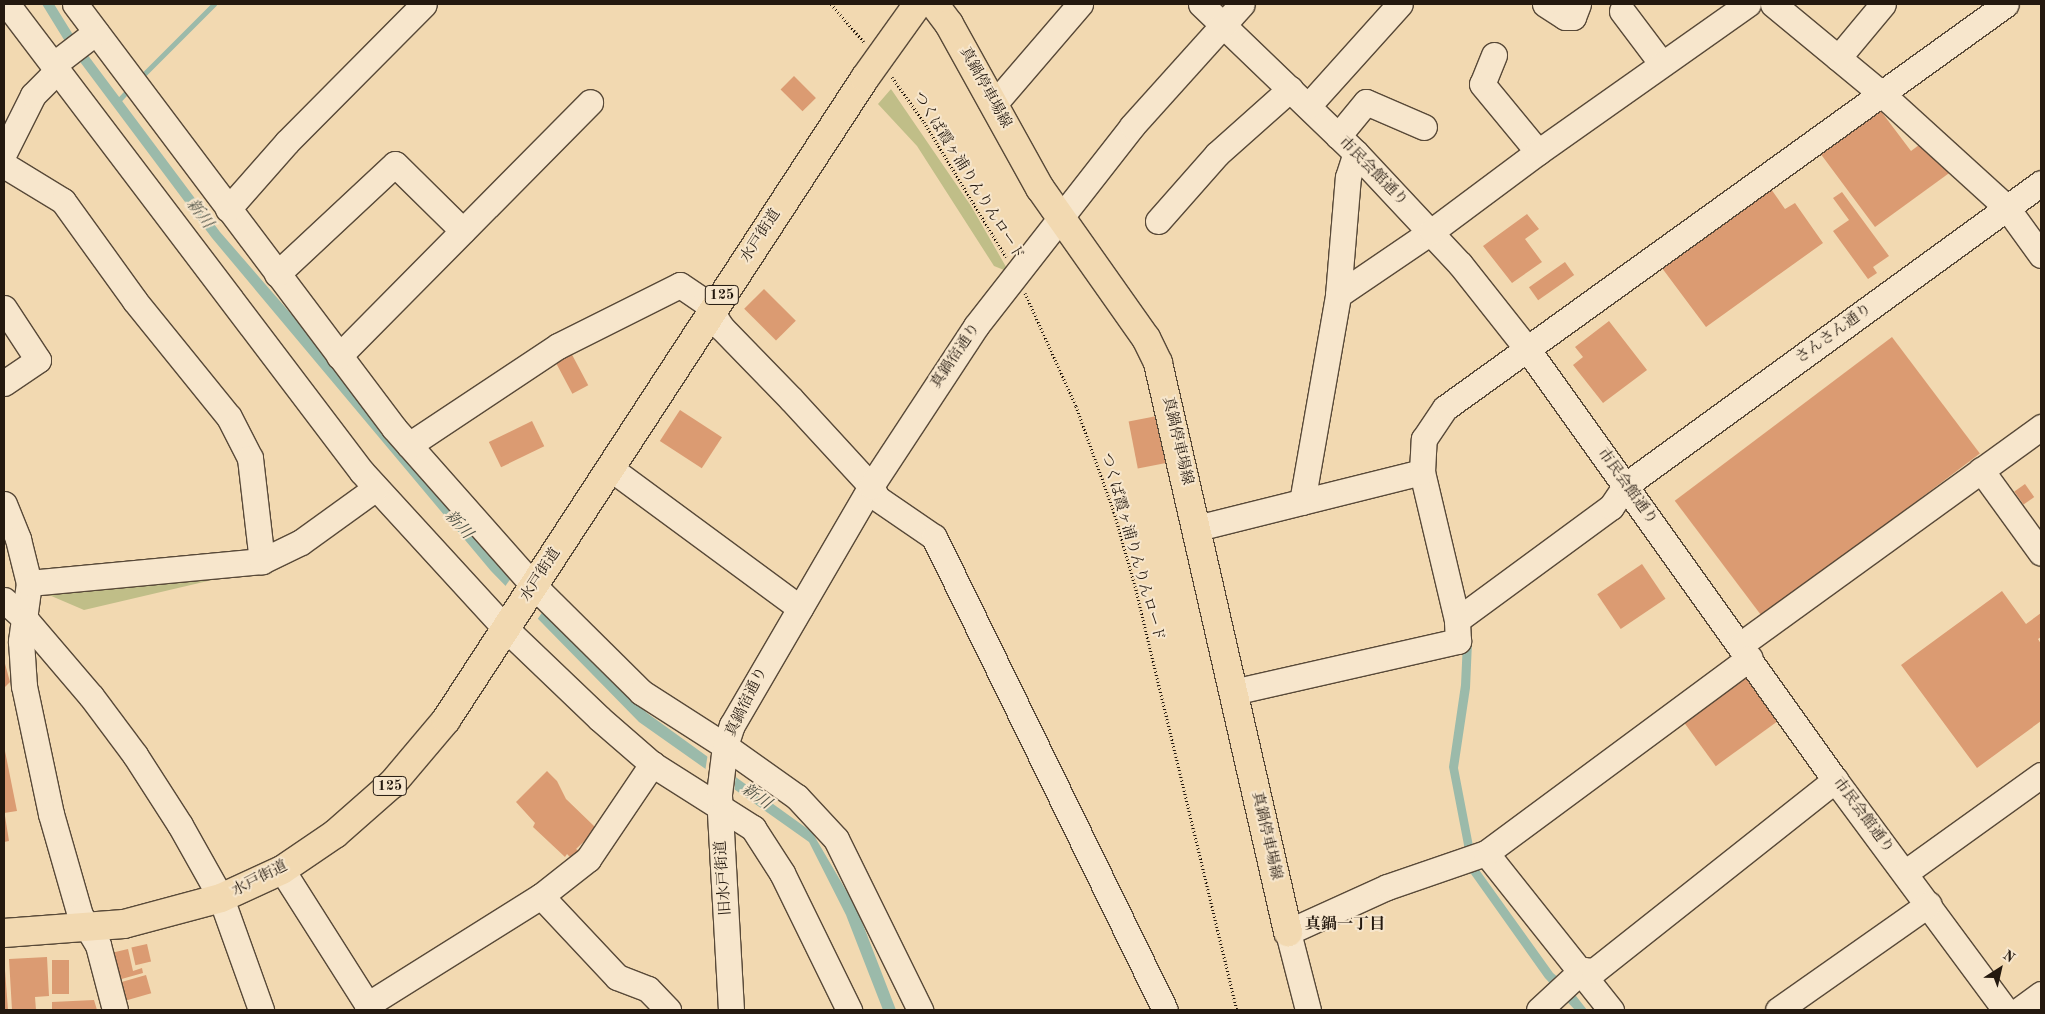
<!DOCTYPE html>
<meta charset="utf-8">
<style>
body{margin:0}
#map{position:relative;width:2045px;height:1014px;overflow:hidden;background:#f2d9b1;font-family:"Old Standard TT","Noto Serif JP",serif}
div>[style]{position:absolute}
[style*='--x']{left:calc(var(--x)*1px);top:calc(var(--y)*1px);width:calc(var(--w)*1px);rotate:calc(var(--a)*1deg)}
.green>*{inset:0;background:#c0be88}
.water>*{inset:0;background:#9bbaaa}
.pier>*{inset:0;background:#f2d9b1}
.stream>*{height:5px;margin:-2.5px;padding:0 2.5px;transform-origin:2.5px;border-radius:2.5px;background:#9bbaaa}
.building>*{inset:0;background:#db9b72;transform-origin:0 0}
.path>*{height:3px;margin-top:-1.5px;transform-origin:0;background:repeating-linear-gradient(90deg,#24190f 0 1px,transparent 0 3.5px)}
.roads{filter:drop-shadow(1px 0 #584938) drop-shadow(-1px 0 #584938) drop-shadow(0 1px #584938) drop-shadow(0 -1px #584938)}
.minor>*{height:25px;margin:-12.5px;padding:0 12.5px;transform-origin:12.5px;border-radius:12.5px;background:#f7e6cc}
.major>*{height:28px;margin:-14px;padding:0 14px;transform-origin:14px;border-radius:14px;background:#f2d9b1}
.highway>*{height:28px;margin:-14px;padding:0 14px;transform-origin:14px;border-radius:14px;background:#f2d9b1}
span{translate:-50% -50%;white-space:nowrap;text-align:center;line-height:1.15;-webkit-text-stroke:4px #f7e6cc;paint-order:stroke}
.shield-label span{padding:1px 4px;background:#f7e6cc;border:1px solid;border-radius:4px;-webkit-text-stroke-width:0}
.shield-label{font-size:14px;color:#24190f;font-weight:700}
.street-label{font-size:15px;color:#24190f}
.water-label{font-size:16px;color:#4e5145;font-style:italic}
.neighbourhood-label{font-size:16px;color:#24190f;font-weight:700}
.frame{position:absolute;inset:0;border:5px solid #24190f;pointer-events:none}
.north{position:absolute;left:1975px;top:944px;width:50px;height:50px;-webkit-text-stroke:4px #f7e6cc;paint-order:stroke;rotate:35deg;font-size:14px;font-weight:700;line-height:20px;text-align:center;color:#24190f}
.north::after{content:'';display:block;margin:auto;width:18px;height:22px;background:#24190f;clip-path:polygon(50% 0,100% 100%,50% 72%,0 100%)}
</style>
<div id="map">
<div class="green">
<div style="clip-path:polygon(891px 89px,971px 206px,1009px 272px,994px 266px,917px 146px,878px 104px)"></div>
<div style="clip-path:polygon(264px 568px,84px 610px,35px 589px)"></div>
</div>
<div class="water">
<div style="clip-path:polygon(42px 4px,54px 4px,75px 38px,220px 232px,544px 605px,647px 713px,812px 832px,857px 909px,896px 1010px,883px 1010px,846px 915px,809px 842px,639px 722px,491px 571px,212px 238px,66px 43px)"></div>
<div style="clip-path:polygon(1463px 641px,1472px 642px,1470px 688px,1458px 768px,1477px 867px,1553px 973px,1569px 987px,1587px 1010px,1575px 1010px,1545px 978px,1469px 871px,1449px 767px,1461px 685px)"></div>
</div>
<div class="pier">
<div style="clip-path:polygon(514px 574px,547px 605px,537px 620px,504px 588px)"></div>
<div style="clip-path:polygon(708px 753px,736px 773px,734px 793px,705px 772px)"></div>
</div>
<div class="stream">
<div style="--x:140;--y:78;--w:105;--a:-45"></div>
<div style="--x:117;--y:102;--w:18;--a:-47"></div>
</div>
<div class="building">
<div style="left:794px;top:76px;width:31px;height:19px;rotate:45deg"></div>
<div style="clip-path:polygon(1880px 110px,1911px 151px,1919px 145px,1952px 171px,1875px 227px,1820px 153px)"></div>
<div style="clip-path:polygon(1771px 189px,1785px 209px,1795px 203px,1823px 243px,1706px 327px,1662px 268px)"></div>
<div style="clip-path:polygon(1842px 192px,1889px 256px,1873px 267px,1877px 273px,1868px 279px,1833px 231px,1849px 220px,1833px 198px)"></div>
<div style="clip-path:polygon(1527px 214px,1539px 229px,1525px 239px,1542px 262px,1512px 283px,1483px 246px)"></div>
<div style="left:1565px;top:262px;width:16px;height:44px;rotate:55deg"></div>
<div style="left:764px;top:289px;width:45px;height:28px;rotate:45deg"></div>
<div style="clip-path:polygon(1609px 321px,1647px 370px,1603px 403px,1573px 365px,1583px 357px,1575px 347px)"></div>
<div style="left:1892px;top:337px;width:146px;height:272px;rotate:53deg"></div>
<div style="left:569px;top:349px;width:41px;height:18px;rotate:62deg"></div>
<div style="left:680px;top:410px;width:50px;height:37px;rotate:33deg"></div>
<div style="left:1162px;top:415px;width:48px;height:34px;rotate:79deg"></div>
<div style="left:532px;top:421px;width:28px;height:48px;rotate:64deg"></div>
<div style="left:2025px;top:484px;width:16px;height:13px;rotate:55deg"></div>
<div style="left:1642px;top:564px;width:42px;height:54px;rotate:56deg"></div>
<div style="clip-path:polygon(2002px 591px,2026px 624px,2041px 613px,2041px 637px,2038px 639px,2041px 644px,2041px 721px,1977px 768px,1901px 665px)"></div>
<div style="clip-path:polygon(4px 660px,10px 682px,4px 688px)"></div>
<div style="left:1746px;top:670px;width:60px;height:81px;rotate:54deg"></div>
<div style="clip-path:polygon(4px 746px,17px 811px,4px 813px)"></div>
<div style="clip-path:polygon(547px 771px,557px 781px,566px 799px,594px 826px,594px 832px,576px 849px,579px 851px,572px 859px,567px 854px,565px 857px,533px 827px,535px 823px,516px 802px)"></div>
<div style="clip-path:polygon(5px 816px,9px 841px,4px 842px,4px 817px)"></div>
<div style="left:147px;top:944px;width:18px;height:16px;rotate:77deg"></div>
<div style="clip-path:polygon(128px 949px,133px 971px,142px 968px,143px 973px,118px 980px,111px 953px)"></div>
<div style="clip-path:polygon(47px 957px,49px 996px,35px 997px,36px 1010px,12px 1010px,9px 959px)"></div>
<div style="left:52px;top:960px;width:17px;height:34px"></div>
<div style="clip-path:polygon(4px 970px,5px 970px,8px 1010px,4px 1010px)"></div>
<div style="left:146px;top:975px;width:19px;height:29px;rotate:74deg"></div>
<div style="clip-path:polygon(94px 1000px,97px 1010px,52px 1010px,52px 1002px)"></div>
</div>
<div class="path">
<div style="--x:831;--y:4;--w:50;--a:49"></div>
<div style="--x:892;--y:77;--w:55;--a:54.6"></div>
<div style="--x:924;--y:122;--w:158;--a:58.7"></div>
<div style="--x:1025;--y:293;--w:124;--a:65.7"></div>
<div style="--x:1076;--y:406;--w:113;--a:70.3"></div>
<div style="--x:1114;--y:512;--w:77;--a:74.2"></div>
<div style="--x:1135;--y:586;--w:436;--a:76.5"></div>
</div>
<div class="roads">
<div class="minor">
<div style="--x:7;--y:4;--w:587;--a:52.82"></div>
<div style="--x:362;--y:472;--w:213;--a:47.5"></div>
<div style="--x:506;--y:629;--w:129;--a:43.7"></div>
<div style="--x:599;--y:718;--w:70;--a:41"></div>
<div style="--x:652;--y:764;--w:120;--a:32.4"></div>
<div style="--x:753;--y:828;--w:54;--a:57.2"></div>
<div style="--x:782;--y:873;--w:153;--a:63.9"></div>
<div style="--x:75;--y:4;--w:531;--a:53.04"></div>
<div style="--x:394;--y:428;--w:211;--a:48.5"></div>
<div style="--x:534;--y:586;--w:151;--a:44.7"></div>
<div style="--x:641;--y:692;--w:100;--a:32.7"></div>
<div style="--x:725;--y:746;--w:88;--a:35.3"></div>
<div style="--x:797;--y:797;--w:57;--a:47.1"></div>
<div style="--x:836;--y:839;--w:191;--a:63.8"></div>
<div style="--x:1201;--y:4;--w:215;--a:43.9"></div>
<div style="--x:1356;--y:153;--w:152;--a:46.9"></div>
<div style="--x:1460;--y:264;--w:110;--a:51.7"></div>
<div style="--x:1528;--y:350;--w:528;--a:54.47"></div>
<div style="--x:1835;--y:780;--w:286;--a:53.5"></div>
<div style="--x:1545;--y:4;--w:24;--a:33"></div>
<div style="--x:1565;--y:17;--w:8;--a:0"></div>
<div style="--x:1573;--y:17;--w:14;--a:-69"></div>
<div style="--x:1773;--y:4;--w:143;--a:39.6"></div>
<div style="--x:1883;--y:95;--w:168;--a:42.3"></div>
<div style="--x:2007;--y:208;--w:58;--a:54.1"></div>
<div style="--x:1622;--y:11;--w:66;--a:53"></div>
<div style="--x:1494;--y:55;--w:31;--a:112"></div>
<div style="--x:1482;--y:84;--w:88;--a:50.5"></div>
<div style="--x:1838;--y:58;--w:70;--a:-50.2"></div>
<div style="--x:53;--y:65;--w:54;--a:-37.5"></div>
<div style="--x:994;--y:104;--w:132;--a:-49.3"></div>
<div style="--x:1308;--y:106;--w:137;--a:-48"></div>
<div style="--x:1338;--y:136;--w:44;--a:-50.5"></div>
<div style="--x:1366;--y:102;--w:63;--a:23.3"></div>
<div style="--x:4;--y:153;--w:65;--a:-63.4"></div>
<div style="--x:33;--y:95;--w:34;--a:-45"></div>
<div style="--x:4;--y:165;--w:69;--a:31.4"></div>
<div style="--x:63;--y:201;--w:123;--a:54.2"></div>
<div style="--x:135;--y:301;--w:149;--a:51"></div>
<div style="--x:229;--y:417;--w:46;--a:62.9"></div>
<div style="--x:250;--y:458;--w:104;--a:83.4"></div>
<div style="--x:228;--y:209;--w:89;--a:-48.6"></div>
<div style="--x:287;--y:142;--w:194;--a:-45.2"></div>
<div style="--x:1158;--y:221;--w:89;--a:-48.6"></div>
<div style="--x:1217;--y:154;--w:98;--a:-41.7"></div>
<div style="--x:277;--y:274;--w:161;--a:-43"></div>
<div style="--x:395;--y:164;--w:95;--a:44.6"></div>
<div style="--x:1338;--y:295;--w:114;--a:-34.2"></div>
<div style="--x:1432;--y:231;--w:132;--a:-36.7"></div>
<div style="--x:1538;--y:152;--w:257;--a:-35.2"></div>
<div style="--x:4;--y:308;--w:62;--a:56.8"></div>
<div style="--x:38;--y:360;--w:41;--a:145.9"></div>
<div style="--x:339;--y:356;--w:357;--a:-45.3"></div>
<div style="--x:409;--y:445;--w:179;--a:-33.6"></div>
<div style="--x:558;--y:346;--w:136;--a:-26.6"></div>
<div style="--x:680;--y:285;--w:30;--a:34"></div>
<div style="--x:705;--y:302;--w:31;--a:57"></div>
<div style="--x:722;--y:328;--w:99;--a:45.8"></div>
<div style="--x:791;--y:399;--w:118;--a:47.4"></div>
<div style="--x:871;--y:486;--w:13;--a:63"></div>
<div style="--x:877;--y:498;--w:69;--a:34.4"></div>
<div style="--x:934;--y:537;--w:526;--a:63.97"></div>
<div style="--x:610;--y:468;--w:236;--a:36.4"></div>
<div style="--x:1981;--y:470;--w:102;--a:54.1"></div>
<div style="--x:1422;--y:472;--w:152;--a:76.7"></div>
<div style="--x:1457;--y:620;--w:191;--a:-36.3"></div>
<div style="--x:1611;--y:507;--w:27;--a:-56"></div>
<div style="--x:1626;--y:485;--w:513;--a:-36.04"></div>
<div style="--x:1302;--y:502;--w:210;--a:-80.1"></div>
<div style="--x:1338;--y:295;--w:118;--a:-85.2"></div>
<div style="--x:1348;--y:177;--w:25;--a:-72"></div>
<div style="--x:4;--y:504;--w:38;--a:68"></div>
<div style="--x:18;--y:539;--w:45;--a:76"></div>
<div style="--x:29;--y:583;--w:59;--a:97.9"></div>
<div style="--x:21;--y:641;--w:45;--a:86.2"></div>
<div style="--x:24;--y:686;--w:131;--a:78.1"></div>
<div style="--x:51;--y:814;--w:105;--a:74"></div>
<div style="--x:80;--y:915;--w:35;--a:59"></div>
<div style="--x:98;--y:945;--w:67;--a:75.3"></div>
<div style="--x:1197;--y:528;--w:232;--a:-14"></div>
<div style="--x:1422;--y:472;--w:33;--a:-87"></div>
<div style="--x:1424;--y:439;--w:37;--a:-56"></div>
<div style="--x:1445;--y:408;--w:691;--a:-35.76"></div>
<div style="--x:29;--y:583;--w:234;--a:-5.4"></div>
<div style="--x:262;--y:561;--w:43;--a:-26"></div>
<div style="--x:301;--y:542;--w:92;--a:-35.8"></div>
<div style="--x:4;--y:600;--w:30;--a:42"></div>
<div style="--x:26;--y:620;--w:100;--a:49.5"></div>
<div style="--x:91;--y:696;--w:74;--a:53.3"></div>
<div style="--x:135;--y:755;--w:83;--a:57.3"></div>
<div style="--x:180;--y:825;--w:84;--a:60.7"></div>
<div style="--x:221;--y:898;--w:119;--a:70.3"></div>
<div style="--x:1740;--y:645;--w:372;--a:-35.9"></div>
<div style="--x:1233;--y:692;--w:231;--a:-12.8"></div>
<div style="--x:1458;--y:641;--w:21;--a:-93"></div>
<div style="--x:1486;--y:853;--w:201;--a:51.5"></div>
<div style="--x:282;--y:870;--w:166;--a:57.6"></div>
<div style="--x:1906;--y:872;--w:166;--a:-35.7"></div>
<div style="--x:541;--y:896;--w:60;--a:-38.2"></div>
<div style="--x:588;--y:859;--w:115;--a:-56"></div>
<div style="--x:367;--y:1005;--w:205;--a:-32.1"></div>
<div style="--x:541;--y:896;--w:111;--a:46.8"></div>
<div style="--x:617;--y:977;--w:33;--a:21"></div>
<div style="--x:648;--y:989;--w:29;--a:46"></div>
<div style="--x:731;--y:1010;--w:216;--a:-93.2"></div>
<div style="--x:719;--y:794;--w:48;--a:-82.9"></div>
<div style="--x:725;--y:746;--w:22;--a:-72"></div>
<div style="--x:732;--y:725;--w:276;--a:-59.8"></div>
<div style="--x:871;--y:486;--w:191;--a:-56.7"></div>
<div style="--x:976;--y:326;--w:254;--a:-52"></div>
<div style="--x:1132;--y:126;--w:164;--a:-48"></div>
<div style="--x:1308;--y:1010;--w:81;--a:-104.4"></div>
<div style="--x:1288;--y:932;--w:109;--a:-24.4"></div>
<div style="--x:1387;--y:887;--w:105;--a:-19"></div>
<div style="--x:1486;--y:853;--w:328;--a:-36.5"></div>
<div style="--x:1539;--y:1010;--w:59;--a:-42.9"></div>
<div style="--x:1582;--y:970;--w:12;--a:5"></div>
<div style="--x:1594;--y:971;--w:308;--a:-38.4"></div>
<div style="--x:1778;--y:1010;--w:184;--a:-35.1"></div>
<div style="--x:2019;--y:1010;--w:27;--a:-36"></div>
</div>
<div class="major">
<div style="--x:934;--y:4;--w:25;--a:53"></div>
<div style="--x:949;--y:24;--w:188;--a:61"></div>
<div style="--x:1040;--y:188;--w:184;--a:54.8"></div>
<div style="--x:1146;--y:338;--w:28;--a:64"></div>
<div style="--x:1158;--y:363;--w:584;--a:77.13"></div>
</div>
<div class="highway">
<div style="--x:4;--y:933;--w:120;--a:-4.3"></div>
<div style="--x:124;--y:924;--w:100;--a:-15"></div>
<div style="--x:221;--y:898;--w:67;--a:-24.7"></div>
<div style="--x:282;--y:870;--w:64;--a:-34.2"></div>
<div style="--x:335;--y:834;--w:76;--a:-41.3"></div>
<div style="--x:392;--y:784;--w:84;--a:-49.8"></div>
<div style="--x:446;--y:720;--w:767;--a:-56.87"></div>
<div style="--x:865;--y:78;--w:91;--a:-54.4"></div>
</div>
</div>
<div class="shield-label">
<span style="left:722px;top:295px">125</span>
<span style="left:390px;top:786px">125</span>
</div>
<div class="street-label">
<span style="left:985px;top:88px;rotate:61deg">真鍋停車場線</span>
<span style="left:1373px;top:172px;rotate:45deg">市民会館通り</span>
<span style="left:968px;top:176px;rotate:58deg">つくば霞ヶ浦りんりんロード</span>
<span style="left:761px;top:236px;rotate:-57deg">水戸街道</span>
<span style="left:1834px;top:334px;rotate:-36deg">さんさん通り</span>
<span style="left:956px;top:356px;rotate:-56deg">真鍋宿通り</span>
<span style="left:1177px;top:441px;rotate:77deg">真鍋停車場線</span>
<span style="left:1627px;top:487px;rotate:54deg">市民会館通り</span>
<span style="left:1132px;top:547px;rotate:74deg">つくば霞ヶ浦りんりんロード</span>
<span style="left:541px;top:575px;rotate:-57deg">水戸街道</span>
<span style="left:747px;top:702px;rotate:-64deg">真鍋宿通り</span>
<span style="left:1863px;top:816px;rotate:53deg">市民会館通り</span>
<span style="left:1266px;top:836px;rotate:77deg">真鍋停車場線</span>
<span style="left:724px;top:878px;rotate:-94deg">旧水戸街道</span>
<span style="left:260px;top:879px;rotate:-27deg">水戸街道</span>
</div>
<div class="water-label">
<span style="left:199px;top:214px;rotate:53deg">新川</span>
<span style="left:458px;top:525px;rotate:48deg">新川</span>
<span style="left:756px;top:797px;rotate:35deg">新川</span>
</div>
<div class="neighbourhood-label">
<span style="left:1345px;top:925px">真鍋一丁目</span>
</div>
<div class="frame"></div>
<div class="north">N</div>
</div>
